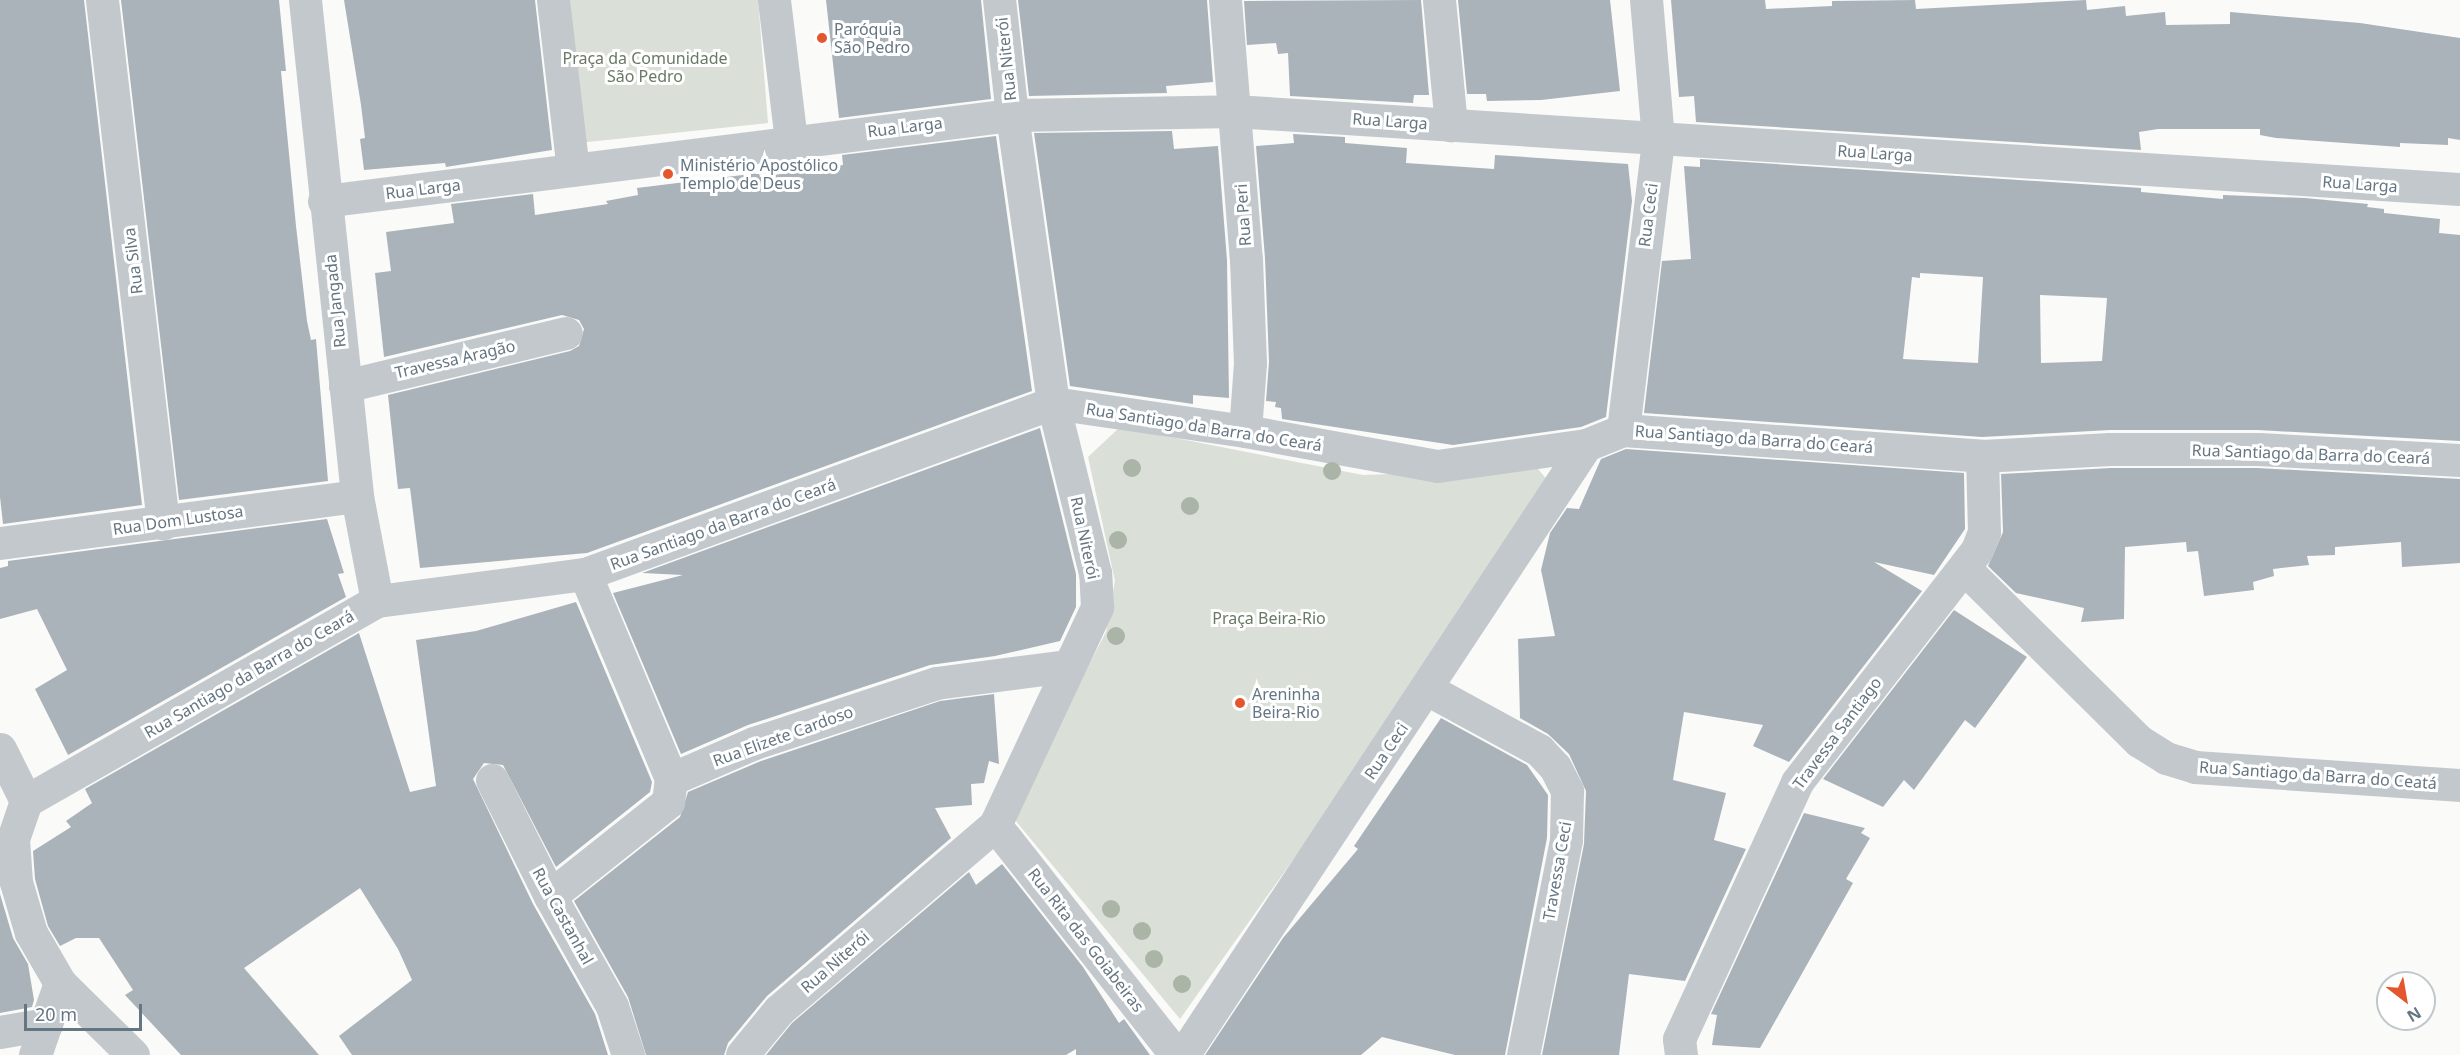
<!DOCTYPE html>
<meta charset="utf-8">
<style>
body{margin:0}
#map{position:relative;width:2460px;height:1055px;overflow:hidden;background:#fafaf8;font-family:"Noto Sans",sans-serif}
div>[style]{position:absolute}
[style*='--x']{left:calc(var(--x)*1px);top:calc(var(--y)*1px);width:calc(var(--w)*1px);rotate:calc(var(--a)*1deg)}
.green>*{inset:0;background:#dadfd7}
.building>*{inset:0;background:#aab3b9}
.street>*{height:33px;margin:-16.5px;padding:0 16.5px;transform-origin:16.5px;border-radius:16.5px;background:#c3c8cc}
.trees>*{width:18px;height:18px;margin:-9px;border-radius:50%;background:#aab4a7}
.dots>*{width:16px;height:16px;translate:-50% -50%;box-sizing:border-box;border:3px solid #fff;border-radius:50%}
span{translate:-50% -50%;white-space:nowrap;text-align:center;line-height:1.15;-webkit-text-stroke:6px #fff;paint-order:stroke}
.poi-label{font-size:16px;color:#657683}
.left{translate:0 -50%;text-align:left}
.park-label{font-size:16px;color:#687a64}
.street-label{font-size:16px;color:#657683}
.north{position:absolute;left:2376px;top:971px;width:60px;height:60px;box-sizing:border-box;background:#fff;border:2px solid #c1c8cd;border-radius:50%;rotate:149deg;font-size:16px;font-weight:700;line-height:24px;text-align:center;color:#657683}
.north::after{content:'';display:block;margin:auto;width:21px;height:27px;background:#e4572e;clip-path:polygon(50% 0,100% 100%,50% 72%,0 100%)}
.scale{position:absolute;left:24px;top:1004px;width:118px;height:27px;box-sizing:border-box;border:3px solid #657683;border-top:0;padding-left:8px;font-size:18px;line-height:21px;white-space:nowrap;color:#657683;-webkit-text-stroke:4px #fff;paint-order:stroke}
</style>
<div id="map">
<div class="green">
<div style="clip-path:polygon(565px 0,758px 0,768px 123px,578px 143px)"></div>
<div style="clip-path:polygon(1120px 427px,1363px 475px,1538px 469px,1549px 482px,1368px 754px,1180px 1019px,1010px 814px,1106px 632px,1115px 581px,1088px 457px)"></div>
</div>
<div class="building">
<div style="clip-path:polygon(0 0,84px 0,142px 505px,3px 524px,0 497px)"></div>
<div style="clip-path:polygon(121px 0,279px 0,286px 71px,281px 71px,296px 226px,307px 321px,311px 340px,316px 339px,328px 481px,179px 500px)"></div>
<div style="clip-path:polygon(344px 0,535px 0,552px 150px,446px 167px,445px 163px,364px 170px,360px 139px,365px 138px,361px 105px)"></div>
<div style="clip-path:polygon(826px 0,981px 0,991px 99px,839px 118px)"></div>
<div style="clip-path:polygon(1018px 0,1207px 0,1213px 82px,1166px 86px,1167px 93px,1029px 96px)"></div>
<div style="clip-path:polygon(1421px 0,1429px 95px,1414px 95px,1413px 103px,1290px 96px,1288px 53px,1278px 54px,1276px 43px,1247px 45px,1244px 1px)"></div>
<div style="clip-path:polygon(1458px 0,1610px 0,1620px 91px,1541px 100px,1487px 101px,1486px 94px,1467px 94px)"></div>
<div style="clip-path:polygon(1671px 0,1765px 0,1766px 9px,1832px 6px,1832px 1px,1915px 0,1916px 9px,2086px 0,2087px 10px,2125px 6px,2126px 16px,2165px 12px,2166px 25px,2230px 24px,2230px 12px,2360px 23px,2460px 38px,2460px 140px,2448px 138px,2448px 145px,2400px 143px,2400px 147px,2276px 138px,2260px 135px,2260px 129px,2158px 129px,2139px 132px,2141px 150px,1696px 122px,1694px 96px,1679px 97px)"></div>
<div style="clip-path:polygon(1172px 131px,1174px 149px,1218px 146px,1227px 260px,1229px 398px,1193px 395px,1193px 404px,1070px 386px,1034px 133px)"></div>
<div style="clip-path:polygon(1293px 134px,1345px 137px,1345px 143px,1407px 148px,1406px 163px,1494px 169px,1495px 155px,1628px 164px,1632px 201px,1606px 417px,1581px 427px,1453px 445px,1282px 419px,1281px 408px,1275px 407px,1276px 402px,1266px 401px,1269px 362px,1265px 258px,1256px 146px,1294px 143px)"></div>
<div style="clip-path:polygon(996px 136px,1032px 391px,587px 553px,420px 568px,410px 488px,398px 489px,388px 395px,570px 351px,579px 346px,584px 329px,579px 320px,562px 315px,384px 357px,375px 273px,391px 271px,386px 232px,454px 223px,451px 204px,533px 194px,535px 215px,608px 204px,606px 201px,638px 195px,637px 188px,759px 173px,760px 177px,843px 165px,842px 155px)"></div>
<div style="clip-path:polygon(evenodd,1700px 159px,2141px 188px,2141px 192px,2223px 199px,2223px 195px,2305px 198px,2368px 204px,2367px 207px,2384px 209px,2384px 213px,2440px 219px,2439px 233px,2460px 235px,2460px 441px,2258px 430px,2110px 430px,1982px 437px,1644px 413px,1662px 261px,1691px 259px,1684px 166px,1700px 167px,1700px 159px,1920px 273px,1983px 277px,1978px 363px,1903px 359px,1912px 277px,1920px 278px,1920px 273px,1700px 159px,2040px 295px,2107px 298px,2102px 361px,2041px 363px,2040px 295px)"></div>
<div style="clip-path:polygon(1040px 428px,1076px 574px,1076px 607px,1060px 641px,995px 656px,930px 665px,748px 725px,681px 754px,613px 593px,683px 575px,642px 573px)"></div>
<div style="clip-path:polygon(1626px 449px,1964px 473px,1965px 529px,1934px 575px,1874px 562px,1922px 591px,1789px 762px,1753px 746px,1763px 725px,1684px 712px,1673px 780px,1726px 793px,1714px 840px,1746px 849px,1685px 981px,1629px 974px,1619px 1055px,1542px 1055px,1584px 844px,1586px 791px,1569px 754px,1548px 734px,1520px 718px,1518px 639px,1555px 636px,1541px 570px,1550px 533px,1567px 508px,1579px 509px,1601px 459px)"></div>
<div style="clip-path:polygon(2111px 468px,2257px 468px,2460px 479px,2460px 563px,2402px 567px,2401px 542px,2335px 547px,2335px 555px,2307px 556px,2309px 565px,2273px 569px,2274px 576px,2253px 582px,2254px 590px,2204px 596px,2198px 551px,2187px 552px,2186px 542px,2125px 547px,2124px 619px,2081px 622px,2084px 608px,2016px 593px,1988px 566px,2003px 532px,2001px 474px)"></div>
<div style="clip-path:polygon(327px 519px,344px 573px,338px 574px,346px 597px,68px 755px,35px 689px,67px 670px,37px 609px,0 619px,0 568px,8px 566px,8px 561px)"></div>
<div style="clip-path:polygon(576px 602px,652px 782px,650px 792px,556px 867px,503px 765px,484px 763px,473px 779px,533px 904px,595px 1014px,608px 1055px,352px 1055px,339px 1036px,412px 980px,398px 949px,360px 888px,244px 968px,319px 1055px,181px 1055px,125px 995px,133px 990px,99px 938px,76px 938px,60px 946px,48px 926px,35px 879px,33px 851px,71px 827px,66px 821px,92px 803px,85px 789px,359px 633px,410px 792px,436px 786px,416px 640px,476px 631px)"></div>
<div style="clip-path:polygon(1954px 610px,2027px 657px,1975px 728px,1965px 720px,1914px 790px,1904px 780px,1883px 807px,1823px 779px)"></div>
<div style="clip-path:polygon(994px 694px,999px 764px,989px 761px,984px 783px,971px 784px,972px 805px,935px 808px,951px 838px,767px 996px,728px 1043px,724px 1055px,646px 1055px,628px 997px,574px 901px,680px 817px,688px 792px,761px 761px,940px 701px)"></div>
<div style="clip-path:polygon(1441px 718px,1527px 765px,1548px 795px,1547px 838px,1505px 1055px,1455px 1055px,1382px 1037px,1361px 1055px,1205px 1055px,1283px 938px,1358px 849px,1354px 846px)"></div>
<div style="clip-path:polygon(1804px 813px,1865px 828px,1861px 833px,1870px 838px,1846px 879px,1853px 883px,1760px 1048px,1712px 1045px,1717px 1015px,1711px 1014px)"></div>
<div style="clip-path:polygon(1002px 864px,1083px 967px,1119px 1023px,1124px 1019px,1150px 1055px,1076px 1055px,1076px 1049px,1066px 1055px,766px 1055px,792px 1023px,969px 872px,976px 885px)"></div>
<div style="clip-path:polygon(0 894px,13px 938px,28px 964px,34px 1000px,32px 1007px,0 1013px)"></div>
</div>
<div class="street">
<div style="--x:102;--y:0;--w:527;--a:83.35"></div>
<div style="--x:305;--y:0;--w:499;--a:84"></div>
<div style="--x:357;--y:496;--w:107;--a:79.2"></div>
<div style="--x:553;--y:0;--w:171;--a:83.3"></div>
<div style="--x:774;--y:0;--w:141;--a:83.1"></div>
<div style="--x:1225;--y:0;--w:260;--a:85.4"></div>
<div style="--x:1246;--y:259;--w:104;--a:87.8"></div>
<div style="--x:1250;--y:363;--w:68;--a:94.2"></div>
<div style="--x:1439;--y:0;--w:126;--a:84.5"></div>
<div style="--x:324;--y:201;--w:693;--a:-7.13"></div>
<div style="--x:1012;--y:115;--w:222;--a:-1"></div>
<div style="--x:1234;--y:111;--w:1228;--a:3.64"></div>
<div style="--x:345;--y:386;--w:227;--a:-13.5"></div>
<div style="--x:1623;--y:430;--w:293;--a:-83.1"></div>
<div style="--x:1658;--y:139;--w:140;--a:-94.9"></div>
<div style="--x:0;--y:543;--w:360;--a:-7.5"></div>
<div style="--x:1965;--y:569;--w:245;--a:44.7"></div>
<div style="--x:2139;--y:741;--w:32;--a:32"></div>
<div style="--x:2166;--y:758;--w:30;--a:17"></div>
<div style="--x:2195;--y:767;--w:266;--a:3.9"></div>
<div style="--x:585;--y:574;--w:222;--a:67.2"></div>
<div style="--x:1427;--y:689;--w:128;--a:28.6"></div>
<div style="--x:1539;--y:750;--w:23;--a:47"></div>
<div style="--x:1555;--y:767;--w:27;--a:63"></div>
<div style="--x:1567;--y:791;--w:49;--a:91.2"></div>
<div style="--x:1566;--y:840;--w:219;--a:101.3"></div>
<div style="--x:0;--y:749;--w:58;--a:63.4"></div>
<div style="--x:492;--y:780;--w:130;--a:63.4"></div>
<div style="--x:550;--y:896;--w:126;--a:60.6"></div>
<div style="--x:612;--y:1006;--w:52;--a:71.9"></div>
<div style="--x:995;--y:825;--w:293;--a:51.8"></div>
<div style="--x:550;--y:896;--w:151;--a:-38.5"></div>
<div style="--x:668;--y:802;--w:23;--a:-83"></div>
<div style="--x:671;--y:779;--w:90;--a:-23.4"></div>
<div style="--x:754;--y:743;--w:192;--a:-18.2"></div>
<div style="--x:936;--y:683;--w:132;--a:-7.4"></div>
<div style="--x:0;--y:1032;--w:47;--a:-9.9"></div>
<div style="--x:35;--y:1055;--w:76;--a:-70.9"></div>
<div style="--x:133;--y:1055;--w:103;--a:-135.4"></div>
<div style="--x:60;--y:983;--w:58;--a:-120.1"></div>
<div style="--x:31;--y:933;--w:53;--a:-106.4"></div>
<div style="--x:16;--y:882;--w:43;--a:-94"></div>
<div style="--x:13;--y:839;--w:40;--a:-71.1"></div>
<div style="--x:26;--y:801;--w:404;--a:-29.7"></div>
<div style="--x:377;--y:601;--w:210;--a:-7.4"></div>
<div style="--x:585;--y:574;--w:498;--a:-20.1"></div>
<div style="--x:1053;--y:403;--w:194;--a:8.3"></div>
<div style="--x:1245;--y:431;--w:195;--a:10.3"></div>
<div style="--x:1437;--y:466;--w:150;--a:-8"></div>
<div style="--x:1586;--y:445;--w:40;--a:-22"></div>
<div style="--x:1623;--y:430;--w:360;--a:4.1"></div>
<div style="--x:1982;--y:456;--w:128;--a:-3.1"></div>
<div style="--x:2110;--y:449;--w:148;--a:0"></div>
<div style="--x:2258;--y:449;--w:202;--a:3.1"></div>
<div style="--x:742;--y:1055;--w:58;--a:-50.6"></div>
<div style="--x:779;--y:1010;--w:284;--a:-40.6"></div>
<div style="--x:995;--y:825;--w:241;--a:-64.9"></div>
<div style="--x:1097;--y:607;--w:34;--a:-93"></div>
<div style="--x:1095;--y:573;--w:175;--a:-103.9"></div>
<div style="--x:1053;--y:403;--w:291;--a:-98.1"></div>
<div style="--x:1012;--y:115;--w:116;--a:-96.4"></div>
<div style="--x:1183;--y:1055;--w:731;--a:-56.55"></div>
<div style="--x:1681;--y:1055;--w:16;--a:-97"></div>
<div style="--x:1679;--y:1039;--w:283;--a:-65.3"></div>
<div style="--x:1797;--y:782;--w:294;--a:-52.2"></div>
<div style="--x:1977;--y:550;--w:19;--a:-69"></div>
<div style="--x:1984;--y:532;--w:76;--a:-91.5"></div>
</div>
<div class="trees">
<div style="left:1132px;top:468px"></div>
<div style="left:1332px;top:471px"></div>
<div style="left:1190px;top:506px"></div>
<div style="left:1118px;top:540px"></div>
<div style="left:1116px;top:636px"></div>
<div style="left:1111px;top:909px"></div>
<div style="left:1142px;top:931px"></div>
<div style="left:1154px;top:959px"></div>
<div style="left:1182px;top:984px"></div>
</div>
<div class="dots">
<div style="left:822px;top:38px;background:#e4572e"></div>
<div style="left:668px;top:174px;background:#e4572e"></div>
<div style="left:1240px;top:703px;background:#e4572e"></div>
</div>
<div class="poi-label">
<span class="left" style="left:834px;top:38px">Paróquia<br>São Pedro</span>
<span class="left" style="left:680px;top:174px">Ministério Apostólico<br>Templo de Deus</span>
<span class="left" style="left:1252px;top:703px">Areninha<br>Beira-Rio</span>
</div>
<div class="park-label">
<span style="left:645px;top:67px">Praça da Comunidade<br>São Pedro</span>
<span style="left:1269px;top:618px">Praça Beira-Rio</span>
</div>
<div class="street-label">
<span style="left:1006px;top:59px;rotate:-96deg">Rua Niterói</span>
<span style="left:1390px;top:121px;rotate:4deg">Rua Larga</span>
<span style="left:905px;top:127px;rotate:-7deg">Rua Larga</span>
<span style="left:1875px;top:153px;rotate:4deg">Rua Larga</span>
<span style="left:2360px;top:184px;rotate:4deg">Rua Larga</span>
<span style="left:423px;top:189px;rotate:-7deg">Rua Larga</span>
<span style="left:1243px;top:215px;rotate:-94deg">Rua Peri</span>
<span style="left:1648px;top:215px;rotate:-83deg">Rua Ceci</span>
<span style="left:133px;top:261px;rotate:-97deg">Rua Silva</span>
<span style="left:335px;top:301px;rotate:-96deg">Rua Jangada</span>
<span style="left:455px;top:359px;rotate:-13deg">Travessa Aragão</span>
<span style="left:1204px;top:427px;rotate:9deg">Rua Santiago da Barra do Ceará</span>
<span style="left:1754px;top:439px;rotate:4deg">Rua Santiago da Barra do Ceará</span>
<span style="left:2311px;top:454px;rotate:2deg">Rua Santiago da Barra do Ceará</span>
<span style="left:178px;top:520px;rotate:-8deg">Rua Dom Lustosa</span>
<span style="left:723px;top:524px;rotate:-20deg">Rua Santiago da Barra do Ceará</span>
<span style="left:1085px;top:538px;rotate:78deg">Rua Niterói</span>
<span style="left:249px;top:674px;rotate:-30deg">Rua Santiago da Barra do Ceará</span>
<span style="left:1837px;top:733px;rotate:-53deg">Travessa Santiago</span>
<span style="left:783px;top:736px;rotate:-20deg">Rua Elizete Cardoso</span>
<span style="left:1386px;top:751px;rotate:-56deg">Rua Ceci</span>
<span style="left:2318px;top:775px;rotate:4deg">Rua Santiago da Barra do Ceatá</span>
<span style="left:1557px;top:871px;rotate:-80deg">Travessa Ceci</span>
<span style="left:563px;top:916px;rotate:61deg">Rua Castanhal</span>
<span style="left:1086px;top:940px;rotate:52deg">Rua Rita das Goiabeiras</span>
<span style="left:835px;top:962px;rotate:-41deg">Rua Niterói</span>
</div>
<div class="north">N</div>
<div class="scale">20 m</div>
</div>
